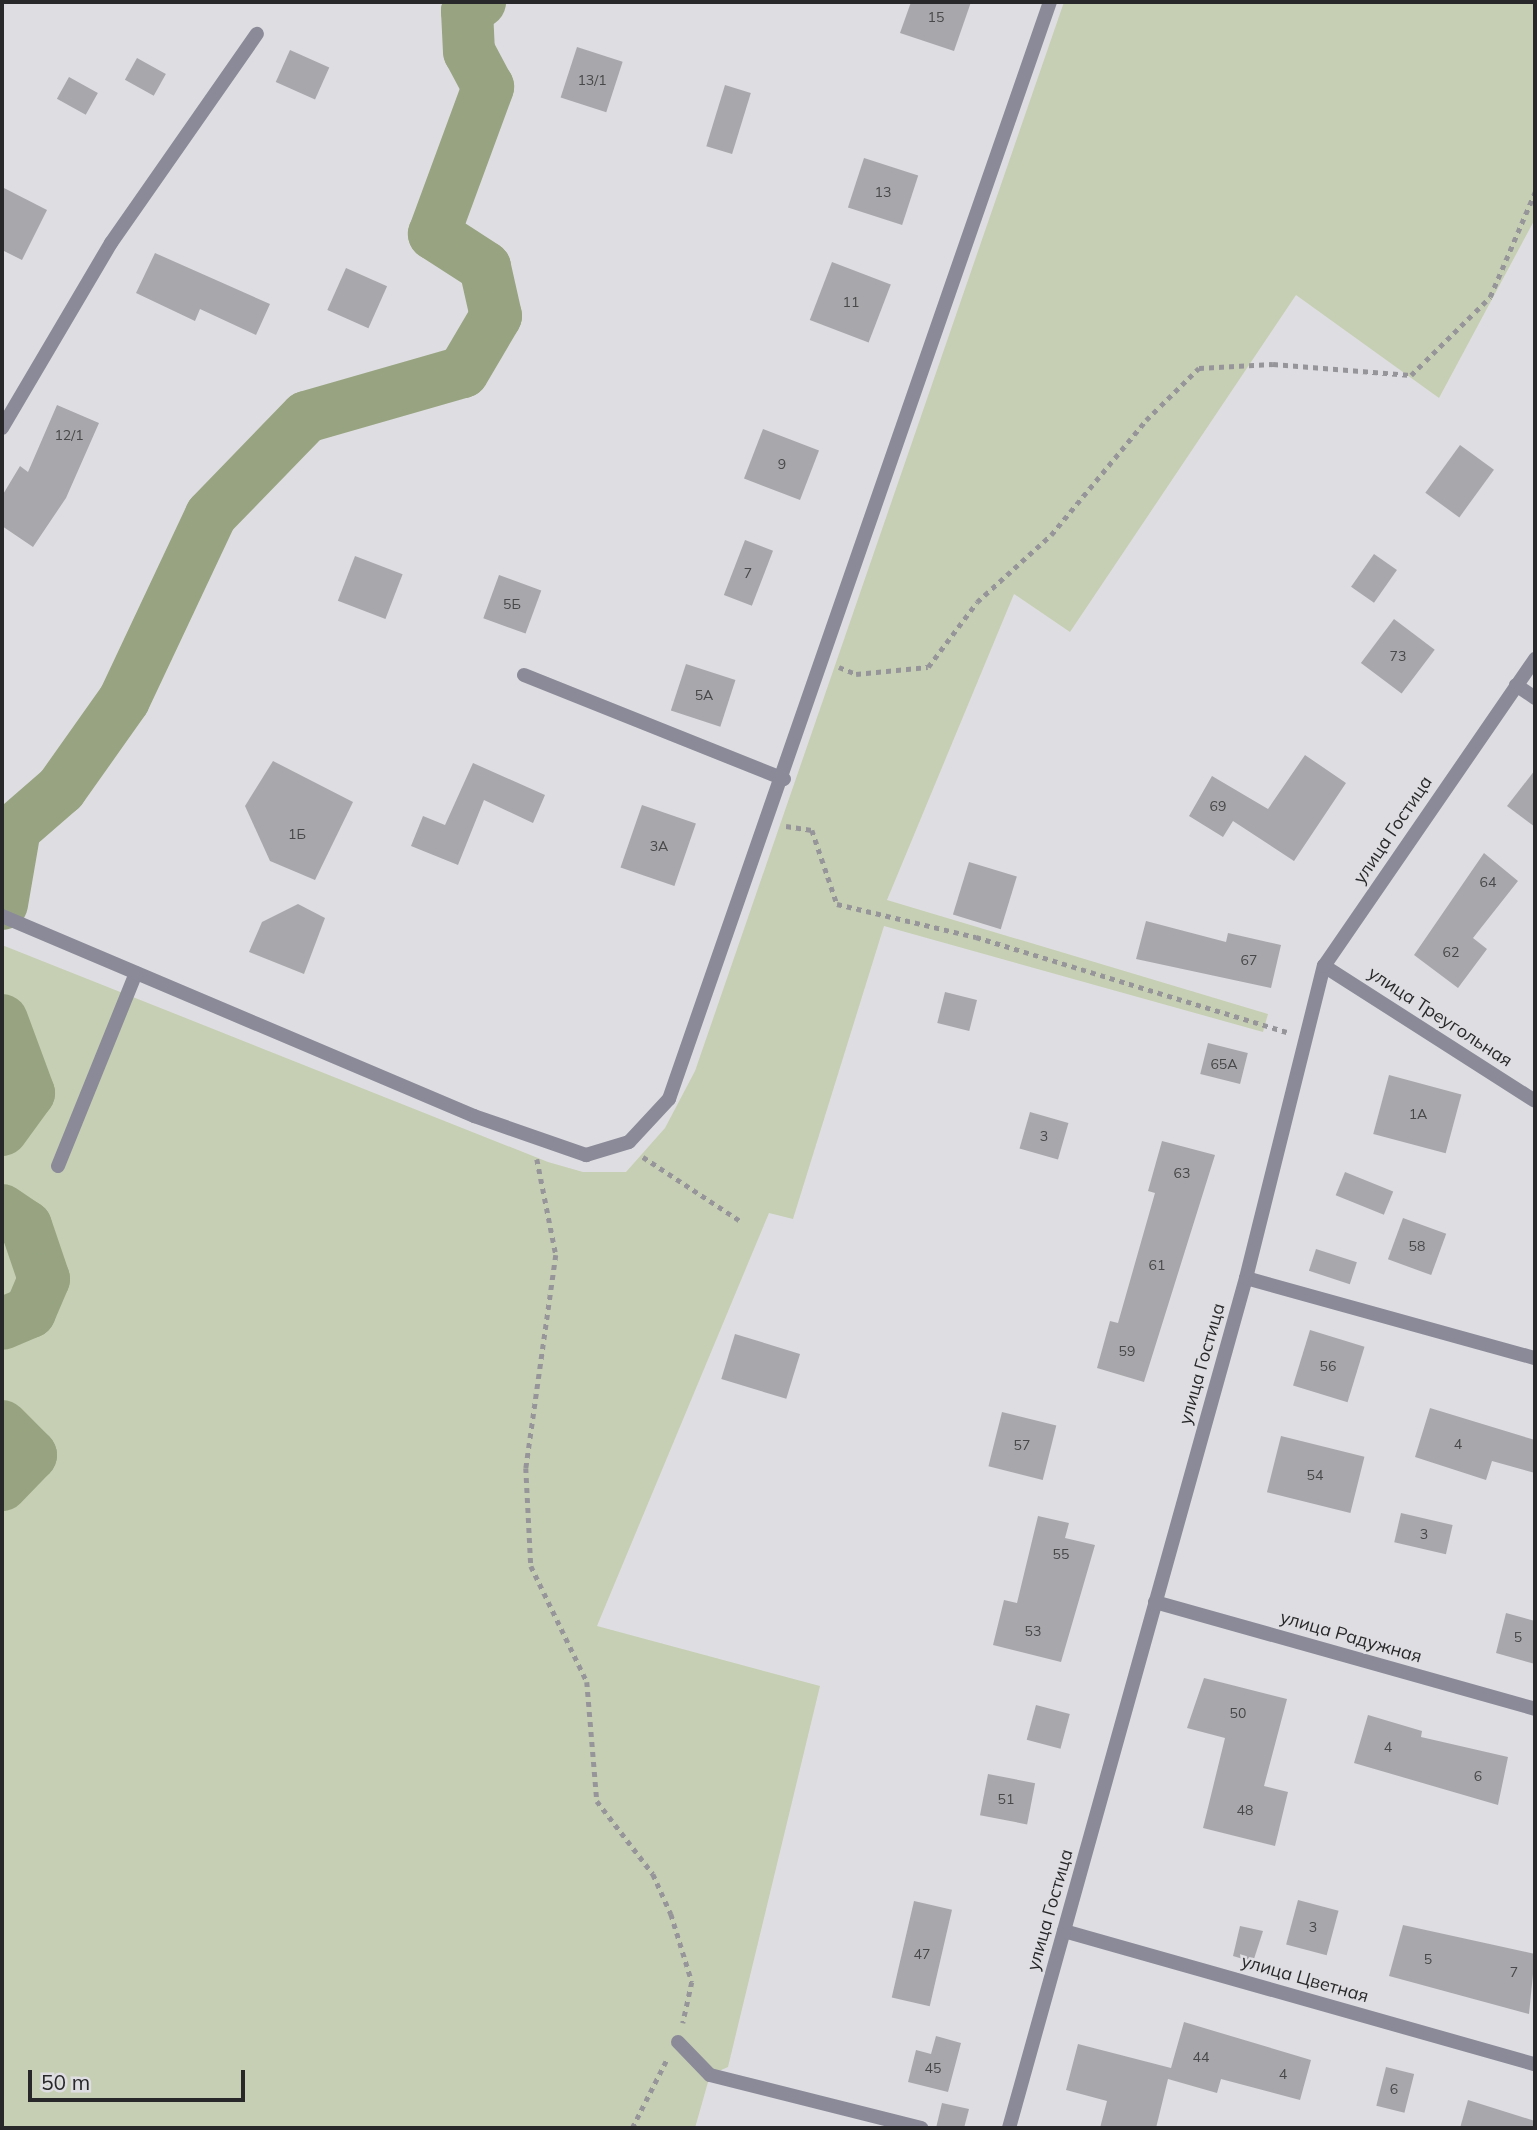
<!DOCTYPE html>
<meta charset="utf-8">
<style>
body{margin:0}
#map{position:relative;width:1537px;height:2130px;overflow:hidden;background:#dedee2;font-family:Mulish,sans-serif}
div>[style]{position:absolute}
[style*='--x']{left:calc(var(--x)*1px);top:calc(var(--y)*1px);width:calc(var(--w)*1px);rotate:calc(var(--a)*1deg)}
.green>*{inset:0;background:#c6cfb3}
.river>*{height:52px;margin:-26px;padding:0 26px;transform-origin:26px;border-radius:26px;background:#98a481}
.building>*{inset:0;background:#a8a8ac;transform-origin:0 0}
.path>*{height:4.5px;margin-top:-2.25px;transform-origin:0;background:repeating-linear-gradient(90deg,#96969a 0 5px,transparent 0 10px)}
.lane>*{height:14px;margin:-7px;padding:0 7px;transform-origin:7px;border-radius:7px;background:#8b8a99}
.street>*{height:14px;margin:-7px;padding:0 7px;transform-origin:7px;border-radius:7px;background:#8b8a99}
span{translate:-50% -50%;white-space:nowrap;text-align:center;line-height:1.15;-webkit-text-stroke:5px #dedee2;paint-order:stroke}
.number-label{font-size:14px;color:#48484a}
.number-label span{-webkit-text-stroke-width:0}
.street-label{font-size:18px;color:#28282a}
.frame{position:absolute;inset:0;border:4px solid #28282a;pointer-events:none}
.scale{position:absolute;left:28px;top:2070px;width:217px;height:32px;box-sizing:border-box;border:4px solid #28282a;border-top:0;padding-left:9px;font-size:21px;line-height:24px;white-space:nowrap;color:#28282a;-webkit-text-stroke:5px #dedee2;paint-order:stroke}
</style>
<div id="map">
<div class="green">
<div style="clip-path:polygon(1064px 2px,1535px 2px,1535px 219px,1439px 398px,1296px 295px,1070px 632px,1014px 594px,887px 900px,1268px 1014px,1263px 1032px,884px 926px,793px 1219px,769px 1213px,597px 1626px,820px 1686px,728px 2067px,710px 2075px,695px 2128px,2px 2128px,2px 945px,548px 1162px,583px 1172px,626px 1172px,665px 1128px,695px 1071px)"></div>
</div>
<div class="river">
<div style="--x:2;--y:904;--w:76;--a:-80.2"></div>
<div style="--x:15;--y:829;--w:61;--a:-41"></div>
<div style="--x:61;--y:789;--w:109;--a:-54.7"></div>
<div style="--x:124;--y:700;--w:204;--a:-64.8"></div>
<div style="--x:211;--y:515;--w:136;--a:-45.9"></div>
<div style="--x:306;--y:417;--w:163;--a:-16"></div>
<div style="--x:463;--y:372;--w:65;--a:-59.5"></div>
<div style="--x:496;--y:316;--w:50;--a:-102.7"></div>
<div style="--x:485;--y:267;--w:61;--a:-147.1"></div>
<div style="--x:434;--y:234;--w:157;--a:-69.8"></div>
<div style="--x:488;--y:87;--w:40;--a:-118"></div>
<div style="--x:469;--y:52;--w:41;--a:-92.8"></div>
<div style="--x:467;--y:11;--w:16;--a:-35"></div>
<div style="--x:2;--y:1020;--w:78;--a:69.7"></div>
<div style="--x:29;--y:1093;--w:46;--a:126.1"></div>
<div style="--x:2;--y:1210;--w:29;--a:34"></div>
<div style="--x:26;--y:1226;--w:56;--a:71.2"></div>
<div style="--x:44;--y:1279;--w:36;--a:113"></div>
<div style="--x:30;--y:1312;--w:30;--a:157"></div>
<div style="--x:2;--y:1426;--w:41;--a:45"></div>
<div style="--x:31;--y:1455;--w:42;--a:134"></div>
</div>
<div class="building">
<div style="clip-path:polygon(911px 2px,971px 2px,954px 51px,900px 33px)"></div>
<div style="left:577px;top:47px;width:48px;height:53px;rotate:18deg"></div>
<div style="left:290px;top:50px;width:43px;height:35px;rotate:24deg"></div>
<div style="left:137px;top:58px;width:33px;height:25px;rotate:29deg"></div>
<div style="left:69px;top:77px;width:33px;height:25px;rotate:29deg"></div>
<div style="left:725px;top:85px;width:27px;height:64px;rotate:17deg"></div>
<div style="left:864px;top:158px;width:57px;height:52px;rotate:18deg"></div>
<div style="clip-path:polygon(2px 187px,47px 210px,22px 260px,2px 250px)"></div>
<div style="clip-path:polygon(155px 253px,270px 304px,256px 335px,200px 309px,195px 321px,136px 293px)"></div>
<div style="left:832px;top:262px;width:63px;height:62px;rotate:21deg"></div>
<div style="left:346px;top:268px;width:45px;height:46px;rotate:24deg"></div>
<div style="clip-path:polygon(57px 405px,99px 423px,66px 498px,33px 547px,2px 526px,2px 496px,20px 466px,28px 472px)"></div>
<div style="left:763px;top:429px;width:60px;height:53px;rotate:21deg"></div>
<div style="left:1460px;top:445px;width:42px;height:59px;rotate:36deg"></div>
<div style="left:745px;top:540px;width:30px;height:59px;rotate:21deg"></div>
<div style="left:1374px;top:554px;width:28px;height:40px;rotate:35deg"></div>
<div style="left:355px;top:556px;width:51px;height:48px;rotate:21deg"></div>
<div style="left:499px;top:575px;width:45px;height:46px;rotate:20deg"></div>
<div style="left:1394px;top:619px;width:51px;height:55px;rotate:37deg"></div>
<div style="left:686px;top:664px;width:52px;height:49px;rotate:18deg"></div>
<div style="clip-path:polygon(1305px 755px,1346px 783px,1294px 861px,1233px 821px,1223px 837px,1189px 816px,1212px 776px,1268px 809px)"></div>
<div style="clip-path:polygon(273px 761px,353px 802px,315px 880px,270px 861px,245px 806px)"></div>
<div style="clip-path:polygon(473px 763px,545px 795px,533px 823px,484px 800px,458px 865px,411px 846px,423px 816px,445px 825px)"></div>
<div style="clip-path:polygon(1535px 770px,1535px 827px,1507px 806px)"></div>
<div style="left:642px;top:805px;width:57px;height:66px;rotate:19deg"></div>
<div style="clip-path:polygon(1484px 853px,1518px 881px,1473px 938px,1487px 949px,1458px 988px,1414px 955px)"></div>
<div style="left:969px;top:862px;width:50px;height:55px;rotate:17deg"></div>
<div style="clip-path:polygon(298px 904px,325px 918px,304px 974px,249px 952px,262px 922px)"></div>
<div style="clip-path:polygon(1146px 921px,1226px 942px,1228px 933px,1281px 945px,1271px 988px,1136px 959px)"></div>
<div style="left:945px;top:992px;width:33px;height:32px;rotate:14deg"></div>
<div style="left:1208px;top:1043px;width:41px;height:32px;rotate:14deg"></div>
<div style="left:1389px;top:1075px;width:75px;height:61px;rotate:15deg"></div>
<div style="left:1030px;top:1112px;width:40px;height:38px;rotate:16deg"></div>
<div style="clip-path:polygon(1162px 1141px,1215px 1155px,1144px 1382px,1097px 1368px,1110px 1321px,1118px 1323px,1155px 1193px,1148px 1191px)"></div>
<div style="left:1345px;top:1172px;width:52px;height:25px;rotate:22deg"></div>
<div style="left:1403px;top:1218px;width:46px;height:44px;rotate:20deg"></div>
<div style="left:1316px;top:1249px;width:43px;height:23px;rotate:18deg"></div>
<div style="left:1310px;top:1330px;width:57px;height:58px;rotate:17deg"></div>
<div style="left:735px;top:1334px;width:68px;height:47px;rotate:17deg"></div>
<div style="clip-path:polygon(1430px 1408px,1535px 1440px,1535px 1473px,1492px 1461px,1486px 1480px,1415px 1457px)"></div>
<div style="left:1002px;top:1412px;width:56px;height:56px;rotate:14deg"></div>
<div style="left:1281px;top:1436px;width:86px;height:58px;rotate:14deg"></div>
<div style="left:1401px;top:1513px;width:53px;height:30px;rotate:13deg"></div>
<div style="clip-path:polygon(1038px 1516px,1069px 1523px,1065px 1538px,1095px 1545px,1061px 1662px,993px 1645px,1004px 1600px,1017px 1603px)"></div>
<div style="clip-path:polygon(1506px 1613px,1535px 1621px,1535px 1664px,1496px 1653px)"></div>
<div style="clip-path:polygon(1204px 1678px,1287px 1699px,1264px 1786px,1288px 1792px,1275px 1846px,1203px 1828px,1225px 1738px,1187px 1728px)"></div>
<div style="left:1036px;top:1705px;width:35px;height:36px;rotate:15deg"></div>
<div style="clip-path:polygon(1368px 1715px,1422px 1731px,1421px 1737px,1508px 1757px,1498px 1805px,1354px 1763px)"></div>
<div style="left:988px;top:1774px;width:48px;height:42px;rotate:11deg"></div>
<div style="left:1298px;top:1900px;width:42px;height:46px;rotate:15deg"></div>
<div style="left:914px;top:1901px;width:39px;height:99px;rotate:13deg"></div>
<div style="clip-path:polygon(1403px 1925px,1535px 1954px,1529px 2014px,1389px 1976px)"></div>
<div style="clip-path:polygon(1240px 1926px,1263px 1931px,1253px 1962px,1233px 1956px)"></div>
<div style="clip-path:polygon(1184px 2022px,1311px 2060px,1300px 2100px,1221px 2079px,1217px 2093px,1168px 2079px,1156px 2128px,1100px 2128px,1107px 2101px,1066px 2090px,1078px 2044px,1171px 2068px)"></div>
<div style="clip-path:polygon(936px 2036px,961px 2043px,948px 2092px,908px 2082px,916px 2050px,931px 2054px)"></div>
<div style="left:1386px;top:2067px;width:29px;height:40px;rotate:14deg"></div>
<div style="clip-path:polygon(1468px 2100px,1535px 2121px,1535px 2128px,1460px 2128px)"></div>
<div style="clip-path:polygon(942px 2103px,969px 2109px,964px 2128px,936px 2128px)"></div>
</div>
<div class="path">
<div style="--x:839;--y:667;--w:18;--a:22"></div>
<div style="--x:856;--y:674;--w:72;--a:-5.6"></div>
<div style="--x:928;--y:667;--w:81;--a:-53"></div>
<div style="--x:977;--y:602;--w:100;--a:-42.2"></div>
<div style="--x:1051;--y:535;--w:149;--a:-50.4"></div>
<div style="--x:1146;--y:420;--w:74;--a:-44.5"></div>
<div style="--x:1199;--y:368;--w:74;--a:-3.1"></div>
<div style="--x:1273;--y:364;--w:138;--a:4.6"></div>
<div style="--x:1411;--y:375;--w:111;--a:-44.6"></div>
<div style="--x:1490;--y:297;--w:114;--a:-66.8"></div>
<div style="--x:786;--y:826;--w:26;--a:9"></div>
<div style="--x:812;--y:830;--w:78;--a:71.3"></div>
<div style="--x:837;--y:904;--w:143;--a:13.4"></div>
<div style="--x:976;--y:937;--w:325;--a:17"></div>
<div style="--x:643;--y:1157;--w:118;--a:33.3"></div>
<div style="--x:537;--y:1159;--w:98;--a:78.8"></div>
<div style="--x:556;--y:1255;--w:215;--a:98"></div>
<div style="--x:526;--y:1468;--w:98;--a:87.1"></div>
<div style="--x:531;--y:1566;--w:129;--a:64.2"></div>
<div style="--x:587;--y:1682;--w:119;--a:85.2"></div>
<div style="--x:597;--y:1801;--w:92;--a:52.5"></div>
<div style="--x:653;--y:1874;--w:44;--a:65.8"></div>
<div style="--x:671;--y:1914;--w:71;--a:72.8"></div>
<div style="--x:692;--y:1982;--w:42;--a:102.4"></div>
<div style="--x:632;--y:2128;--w:77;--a:-63.1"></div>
</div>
<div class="lane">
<div style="--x:524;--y:675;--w:280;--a:21.8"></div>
<div style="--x:58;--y:1166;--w:208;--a:-68"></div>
<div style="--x:1246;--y:1278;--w:300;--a:15.5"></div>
<div style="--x:678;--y:2042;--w:46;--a:45.9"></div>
<div style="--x:710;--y:2075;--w:218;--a:14.1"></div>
</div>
<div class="street">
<div style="--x:2;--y:428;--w:215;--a:-59.5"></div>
<div style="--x:111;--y:243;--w:255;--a:-55.1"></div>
<div style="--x:1516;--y:685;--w:23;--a:34"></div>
<div style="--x:2;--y:916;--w:513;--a:22.96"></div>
<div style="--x:474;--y:1116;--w:119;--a:19.2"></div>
<div style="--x:586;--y:1155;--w:45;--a:-16.8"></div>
<div style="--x:629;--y:1142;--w:59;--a:-47.1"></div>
<div style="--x:669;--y:1099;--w:1161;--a:-70.85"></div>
<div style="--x:1324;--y:966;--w:250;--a:32.6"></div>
<div style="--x:1155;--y:1602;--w:395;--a:15.7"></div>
<div style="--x:1064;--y:1931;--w:489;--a:15.8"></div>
<div style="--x:1009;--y:2128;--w:882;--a:-74.42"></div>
<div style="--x:1246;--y:1278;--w:322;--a:-76"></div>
<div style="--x:1324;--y:966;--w:373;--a:-55.5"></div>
</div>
<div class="number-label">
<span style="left:936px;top:17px">15</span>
<span style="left:592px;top:80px">13/1</span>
<span style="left:883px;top:192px">13</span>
<span style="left:851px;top:302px">11</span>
<span style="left:69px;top:435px">12/1</span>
<span style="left:782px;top:464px">9</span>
<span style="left:748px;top:573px">7</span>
<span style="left:512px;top:604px">5Б</span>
<span style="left:1398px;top:656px">73</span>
<span style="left:704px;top:695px">5А</span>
<span style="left:1218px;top:806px">69</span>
<span style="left:297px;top:834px">1Б</span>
<span style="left:659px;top:846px">3А</span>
<span style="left:1488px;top:882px">64</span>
<span style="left:1451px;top:952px">62</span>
<span style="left:1249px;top:960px">67</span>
<span style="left:1224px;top:1064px">65А</span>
<span style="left:1418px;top:1114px">1А</span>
<span style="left:1044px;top:1136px">3</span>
<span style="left:1182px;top:1173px">63</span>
<span style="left:1417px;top:1246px">58</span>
<span style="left:1157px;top:1265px">61</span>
<span style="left:1127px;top:1351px">59</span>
<span style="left:1328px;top:1366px">56</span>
<span style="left:1458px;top:1444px">4</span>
<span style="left:1022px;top:1445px">57</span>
<span style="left:1315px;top:1475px">54</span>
<span style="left:1424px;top:1534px">3</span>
<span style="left:1061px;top:1554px">55</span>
<span style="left:1033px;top:1631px">53</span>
<span style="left:1518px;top:1637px">5</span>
<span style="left:1238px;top:1713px">50</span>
<span style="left:1388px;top:1747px">4</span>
<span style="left:1478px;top:1776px">6</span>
<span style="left:1006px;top:1799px">51</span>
<span style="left:1245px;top:1810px">48</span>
<span style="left:1313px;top:1927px">3</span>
<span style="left:922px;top:1954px">47</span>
<span style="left:1428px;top:1959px">5</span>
<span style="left:1514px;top:1972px">7</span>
<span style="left:1201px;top:2057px">44</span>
<span style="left:933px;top:2068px">45</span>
<span style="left:1283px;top:2074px">4</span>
<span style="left:1394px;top:2089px">6</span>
</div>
<div class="street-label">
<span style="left:1393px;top:830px;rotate:-56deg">улица Гостица</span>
<span style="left:1440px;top:1017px;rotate:33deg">улица Треугольная</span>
<span style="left:1202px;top:1364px;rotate:-74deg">улица Гостица</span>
<span style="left:1351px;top:1637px;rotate:16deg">улица Радужная</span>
<span style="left:1050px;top:1910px;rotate:-74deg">улица Гостица</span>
<span style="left:1305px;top:1979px;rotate:16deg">улица Цветная</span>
</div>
<div class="frame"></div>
<div class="scale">50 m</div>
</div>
